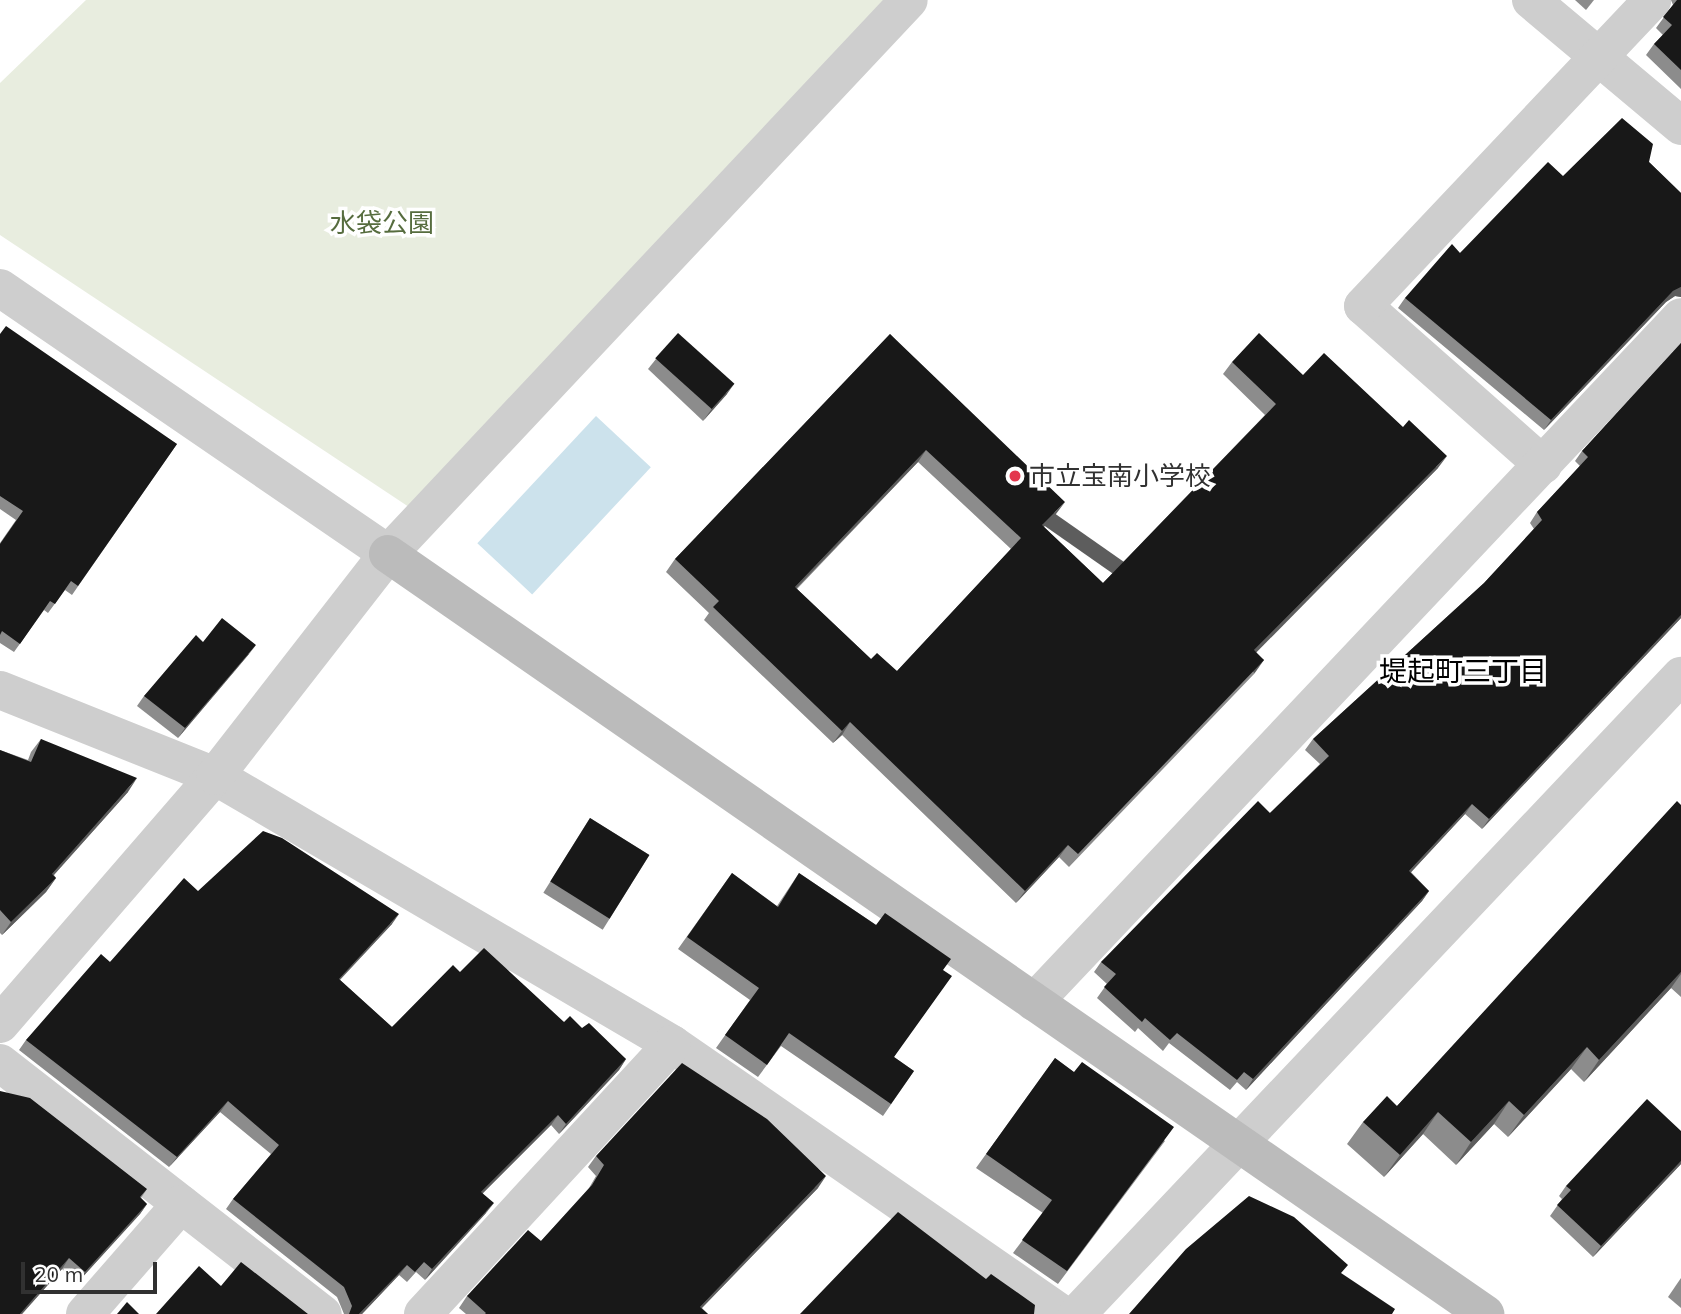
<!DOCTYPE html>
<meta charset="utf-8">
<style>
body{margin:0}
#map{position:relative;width:1681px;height:1314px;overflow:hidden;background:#fff;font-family:Mulish,"Noto Sans JP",sans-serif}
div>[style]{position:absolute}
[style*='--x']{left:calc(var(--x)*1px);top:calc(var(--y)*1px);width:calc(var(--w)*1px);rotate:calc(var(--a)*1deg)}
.green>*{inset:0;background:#e8eddf}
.water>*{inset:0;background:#cce2ec;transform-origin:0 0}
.street>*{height:38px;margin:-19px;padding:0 19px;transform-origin:19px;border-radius:19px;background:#cecece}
.secondary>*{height:38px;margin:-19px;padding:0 19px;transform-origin:19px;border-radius:19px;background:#bbb}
.wall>*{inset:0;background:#8c8c8c;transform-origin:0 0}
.shaded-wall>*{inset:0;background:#5d5d5d;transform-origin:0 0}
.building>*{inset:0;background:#181818;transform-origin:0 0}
.dots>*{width:19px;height:19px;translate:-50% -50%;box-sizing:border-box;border:4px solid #fff;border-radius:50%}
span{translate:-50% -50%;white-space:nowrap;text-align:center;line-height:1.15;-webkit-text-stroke:7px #fff;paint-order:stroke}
.park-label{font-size:26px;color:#566c3e}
.poi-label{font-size:26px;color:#313131}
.left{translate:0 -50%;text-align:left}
.neighbourhood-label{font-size:28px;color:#000}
.scale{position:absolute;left:21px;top:1262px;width:136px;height:32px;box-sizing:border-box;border:4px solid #313131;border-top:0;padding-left:9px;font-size:21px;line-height:24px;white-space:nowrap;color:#313131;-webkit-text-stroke:5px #fff;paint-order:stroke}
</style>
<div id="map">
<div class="green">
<div style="clip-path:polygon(86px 0,884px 0,418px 513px,0 235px,0 83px)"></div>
</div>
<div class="water">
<div style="left:596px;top:416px;width:75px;height:174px;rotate:43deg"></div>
</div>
<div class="street">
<div style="--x:1531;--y:0;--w:196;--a:40"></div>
<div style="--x:0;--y:288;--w:470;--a:34.4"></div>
<div style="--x:1543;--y:465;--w:240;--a:-138.5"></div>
<div style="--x:1363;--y:306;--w:421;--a:-46.6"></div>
<div style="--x:0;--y:690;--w:232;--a:21.8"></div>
<div style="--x:215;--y:776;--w:530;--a:30.39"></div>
<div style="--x:672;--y:1044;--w:474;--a:34.7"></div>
<div style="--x:1034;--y:1002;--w:942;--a:-46.63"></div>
<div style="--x:0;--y:1024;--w:328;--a:-49.1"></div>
<div style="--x:215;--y:776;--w:281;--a:-52.1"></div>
<div style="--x:388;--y:554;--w:760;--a:-46.76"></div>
<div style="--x:0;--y:1063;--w:409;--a:37.9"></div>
<div style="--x:85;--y:1314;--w:146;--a:-48.9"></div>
<div style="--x:423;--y:1314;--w:367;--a:-47.3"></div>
<div style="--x:1077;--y:1314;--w:879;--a:-46.57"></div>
</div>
<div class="secondary">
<div style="--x:388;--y:554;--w:1335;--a:34.71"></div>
</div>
<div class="wall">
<div style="clip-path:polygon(1575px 0,1594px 0,1586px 10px)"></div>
<div style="clip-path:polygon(1671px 0,1681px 0,1681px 89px,1646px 55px,1654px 44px,1663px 35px,1656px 28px,1673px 5px)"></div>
<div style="clip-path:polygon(1649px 162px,1681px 193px,1681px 297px,1675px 296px,1666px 302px,1544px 430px,1398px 308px,1405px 298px,1460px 253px,1563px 176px)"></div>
<div style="clip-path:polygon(0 334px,177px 444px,72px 595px,65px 590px,48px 613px,44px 610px,14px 652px,0 643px,0 543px,16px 520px,0 509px)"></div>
<div style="clip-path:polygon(evenodd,890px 334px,1056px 514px,1044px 527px,1103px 583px,1265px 415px,1223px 374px,1232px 362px,1303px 375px,1438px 468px,1256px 652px,1255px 673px,1069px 867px,1059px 857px,1016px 903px,842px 735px,833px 743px,704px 620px,709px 613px,666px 572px,675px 559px,890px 334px,918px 462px,1011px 549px,897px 671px,871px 659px,797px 589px,918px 462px)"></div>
<div style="clip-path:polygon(1681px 343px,1681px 618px,1482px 829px,1465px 814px,1411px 872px,1429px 891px,1422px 901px,1246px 1090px,1237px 1082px,1230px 1090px,1169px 1043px,1163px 1051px,1138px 1028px,1135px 1032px,1097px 998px,1107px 984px,1094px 972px,1101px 962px,1270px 813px,1320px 764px,1305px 750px,1313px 739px,1484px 583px,1534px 529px,1530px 523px,1537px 512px,1580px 466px,1575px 461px,1582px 451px)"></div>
<div style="clip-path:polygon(656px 359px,727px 394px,703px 421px,648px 369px)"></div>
<div style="clip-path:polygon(203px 642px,249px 654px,178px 738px,137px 706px,144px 696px)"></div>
<div style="clip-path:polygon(41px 739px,128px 792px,54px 875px,56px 878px,46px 892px,2px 935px,0 933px,0 750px,28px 760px,31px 752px)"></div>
<div style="clip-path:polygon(1681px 805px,1681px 997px,1671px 988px,1584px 1082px,1571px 1069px,1508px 1137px,1494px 1124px,1456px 1165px,1423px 1134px,1384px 1177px,1347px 1144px,1363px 1122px,1397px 1106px)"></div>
<div style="left:590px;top:818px;width:70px;height:88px;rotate:32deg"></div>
<div style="clip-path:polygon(732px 873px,777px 906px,799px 873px,943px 970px,894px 1057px,914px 1071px,883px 1116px,781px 1046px,758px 1077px,716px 1048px,750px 1000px,678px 949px)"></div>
<div style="clip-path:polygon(198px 891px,392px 924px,340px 980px,392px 1027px,460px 972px,564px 1022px,582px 1028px,626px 1059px,619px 1070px,559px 1134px,551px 1125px,483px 1193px,486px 1213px,425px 1280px,416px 1272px,407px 1282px,399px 1275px,362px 1314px,344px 1314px,337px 1297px,226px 1209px,233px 1199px,271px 1154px,220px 1112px,169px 1167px,19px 1050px,26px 1040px,110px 962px)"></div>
<div style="clip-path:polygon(1055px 1058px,1165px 1141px,1058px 1284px,1013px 1253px,1043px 1213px,976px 1168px)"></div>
<div style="clip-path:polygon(1681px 1131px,1681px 1164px,1593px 1257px,1550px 1216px,1562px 1199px,1559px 1196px,1566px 1186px)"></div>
<div style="clip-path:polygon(596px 1156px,818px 1188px,702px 1308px,708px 1314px,466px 1314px,459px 1308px,467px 1296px,541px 1241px,589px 1188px,596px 1176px,588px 1167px)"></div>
<div style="clip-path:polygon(147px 1189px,141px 1198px,147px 1204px,140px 1214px,78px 1282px,62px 1269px,22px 1314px,0 1314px)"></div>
<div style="clip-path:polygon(1681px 1278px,1681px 1308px,1668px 1297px)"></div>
</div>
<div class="shaded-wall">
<div style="clip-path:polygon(1681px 287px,1681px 297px,1675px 296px,1666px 302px,1544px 430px,1551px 420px,1673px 291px)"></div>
<div style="clip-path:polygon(734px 384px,727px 394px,703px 421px,711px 410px)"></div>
<div style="clip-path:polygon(926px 450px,918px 462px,786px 599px,795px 587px)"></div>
<div style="clip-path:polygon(1447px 456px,1438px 468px,1246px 663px,1254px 650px)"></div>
<div style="clip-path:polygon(1065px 502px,1056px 514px,1034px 537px,1042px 525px)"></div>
<div style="clip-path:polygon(1681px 615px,1681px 618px,1482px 829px,1489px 819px)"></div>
<div style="clip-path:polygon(256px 645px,249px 654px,178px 738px,185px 728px)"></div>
<div style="left:1264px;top:660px;width:16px;height:269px;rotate:125deg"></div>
<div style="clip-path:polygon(850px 722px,842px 735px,833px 743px,842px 731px)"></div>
<div style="clip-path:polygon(137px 778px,128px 792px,43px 887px,52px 874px)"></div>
<div style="clip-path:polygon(1472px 804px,1465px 814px,1402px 882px,1409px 871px)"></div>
<div style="clip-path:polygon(1068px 845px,1059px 857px,1016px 903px,1025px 891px)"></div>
<div style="clip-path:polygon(56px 878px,46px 892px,2px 935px,11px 922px)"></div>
<div style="clip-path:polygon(1429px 891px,1422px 901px,1246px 1090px,1253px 1079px)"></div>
<div style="clip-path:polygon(399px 914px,392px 924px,331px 989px,339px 979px)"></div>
<div style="clip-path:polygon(1681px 972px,1681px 974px,1671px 988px,1584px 1082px,1599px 1060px)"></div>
<div style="clip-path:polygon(1587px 1047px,1571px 1069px,1508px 1137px,1524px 1115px)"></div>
<div style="clip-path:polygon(626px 1059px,619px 1070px,559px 1134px,566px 1124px)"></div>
<div style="clip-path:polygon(228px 1101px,220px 1112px,169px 1167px,177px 1157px)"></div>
<div style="clip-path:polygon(1509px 1101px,1494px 1124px,1456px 1165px,1471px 1142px)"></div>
<div style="clip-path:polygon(1438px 1112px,1423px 1134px,1384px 1177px,1400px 1155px)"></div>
<div style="clip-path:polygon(558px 1115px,551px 1125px,474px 1202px,481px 1192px)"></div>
<div style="clip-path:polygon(1681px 1161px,1681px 1164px,1593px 1257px,1601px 1246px)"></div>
<div style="clip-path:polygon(826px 1176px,818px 1188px,696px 1314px,700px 1307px)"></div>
<div style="clip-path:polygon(494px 1203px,486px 1213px,425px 1280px,432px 1269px)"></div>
<div style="clip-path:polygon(147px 1204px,140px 1214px,78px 1282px,85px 1272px)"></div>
<div style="clip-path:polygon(69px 1258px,62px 1269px,22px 1314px,20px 1314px)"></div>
<div style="clip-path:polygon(407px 1265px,399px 1275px,362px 1314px,359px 1314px)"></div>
</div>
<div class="building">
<div style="clip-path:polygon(1677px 0,1681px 0,1681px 70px,1654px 44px,1672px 25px,1663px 17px)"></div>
<div style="clip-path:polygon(1622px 118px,1653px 144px,1649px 162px,1681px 193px,1681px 287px,1673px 291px,1551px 420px,1405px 298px,1452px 244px,1460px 253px,1548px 162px,1563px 176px)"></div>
<div style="clip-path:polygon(6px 326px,177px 444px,78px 586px,71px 581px,55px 604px,50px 601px,20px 644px,2px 631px,0 635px,0 544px,23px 511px,0 496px,0 334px)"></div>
<div style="left:678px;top:333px;width:76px;height:34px;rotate:42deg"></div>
<div style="clip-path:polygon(evenodd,1259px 333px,1303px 375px,1324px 353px,1403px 427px,1409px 420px,1447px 456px,1254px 650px,1264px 660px,1078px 854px,1068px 845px,1025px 891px,850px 722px,842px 731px,713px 607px,719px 601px,675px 559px,890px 334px,1065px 502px,1042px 525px,1103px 583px,1276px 404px,1232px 362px,1259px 333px,926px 450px,1021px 538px,897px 671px,877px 653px,871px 659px,795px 587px,926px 450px)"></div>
<div style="clip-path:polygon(1681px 343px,1681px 615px,1489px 819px,1472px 804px,1409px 871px,1429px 891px,1253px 1079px,1244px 1072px,1237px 1080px,1177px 1033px,1170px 1040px,1145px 1018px,1142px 1022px,1104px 987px,1116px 974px,1101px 962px,1258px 801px,1270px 813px,1329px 756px,1313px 739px,1484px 583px,1542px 520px,1537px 512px,1588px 457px,1582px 451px)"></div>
<div style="clip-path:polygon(222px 618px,256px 645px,185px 728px,144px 696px,196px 635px,203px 642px)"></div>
<div style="clip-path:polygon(41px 739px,137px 778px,52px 874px,56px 878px,11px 922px,0 910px,0 750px,31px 762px)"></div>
<div style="clip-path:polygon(1677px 801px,1681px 805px,1681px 972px,1599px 1060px,1587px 1047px,1524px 1115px,1509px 1101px,1471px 1142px,1438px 1112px,1400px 1155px,1363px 1122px,1387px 1096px,1397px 1106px)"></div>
<div style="left:590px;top:818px;width:70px;height:75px;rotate:32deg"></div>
<div style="clip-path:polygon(263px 831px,282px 838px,399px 914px,339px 979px,392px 1027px,453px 965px,460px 972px,484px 948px,564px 1022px,570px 1016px,582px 1028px,589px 1023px,626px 1059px,566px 1124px,558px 1115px,481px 1192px,494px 1203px,432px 1269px,424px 1262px,415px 1272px,407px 1265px,359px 1314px,349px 1314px,352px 1306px,344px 1287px,233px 1199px,279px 1145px,228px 1101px,177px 1157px,26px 1040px,101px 954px,110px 962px,184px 878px,198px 891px)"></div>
<div style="clip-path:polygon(732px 873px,778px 907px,799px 873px,876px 925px,885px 913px,951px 959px,943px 970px,952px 976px,894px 1057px,914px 1071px,891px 1104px,789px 1033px,767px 1065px,725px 1035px,759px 988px,687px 937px)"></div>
<div style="clip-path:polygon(1055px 1058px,1074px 1072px,1082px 1062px,1174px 1127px,1067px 1271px,1022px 1240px,1052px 1200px,986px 1154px)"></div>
<div style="clip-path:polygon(682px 1063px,767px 1119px,826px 1176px,700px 1307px,708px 1314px,485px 1314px,486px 1313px,467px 1296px,528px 1230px,541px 1241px,592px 1185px,604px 1165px,596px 1156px)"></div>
<div style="clip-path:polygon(0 1091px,30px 1098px,147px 1189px,140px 1197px,147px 1204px,85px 1272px,69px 1258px,20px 1314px,0 1314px)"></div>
<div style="clip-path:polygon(1647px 1099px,1681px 1131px,1681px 1161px,1601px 1246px,1557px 1205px,1571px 1190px,1566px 1186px)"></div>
<div style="clip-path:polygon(1249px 1196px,1294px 1217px,1348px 1265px,1341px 1273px,1395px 1309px,1392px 1314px,1129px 1314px,1186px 1249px)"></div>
<div style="clip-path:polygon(898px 1212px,986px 1279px,991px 1274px,1035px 1305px,1034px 1314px,800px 1314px)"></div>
<div style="clip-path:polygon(241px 1262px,308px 1314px,156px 1314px,199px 1266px,221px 1286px)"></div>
<div style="clip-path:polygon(127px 1302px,139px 1314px,117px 1314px)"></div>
</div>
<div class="dots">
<div style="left:1015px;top:476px;background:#e3384e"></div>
</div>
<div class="park-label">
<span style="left:382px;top:223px">水袋公園</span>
</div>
<div class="poi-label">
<span class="left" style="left:1029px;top:476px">市立宝南小学校</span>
</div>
<div class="neighbourhood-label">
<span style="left:1463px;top:671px">堤起町三丁目</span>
</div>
<div class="scale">20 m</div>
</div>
